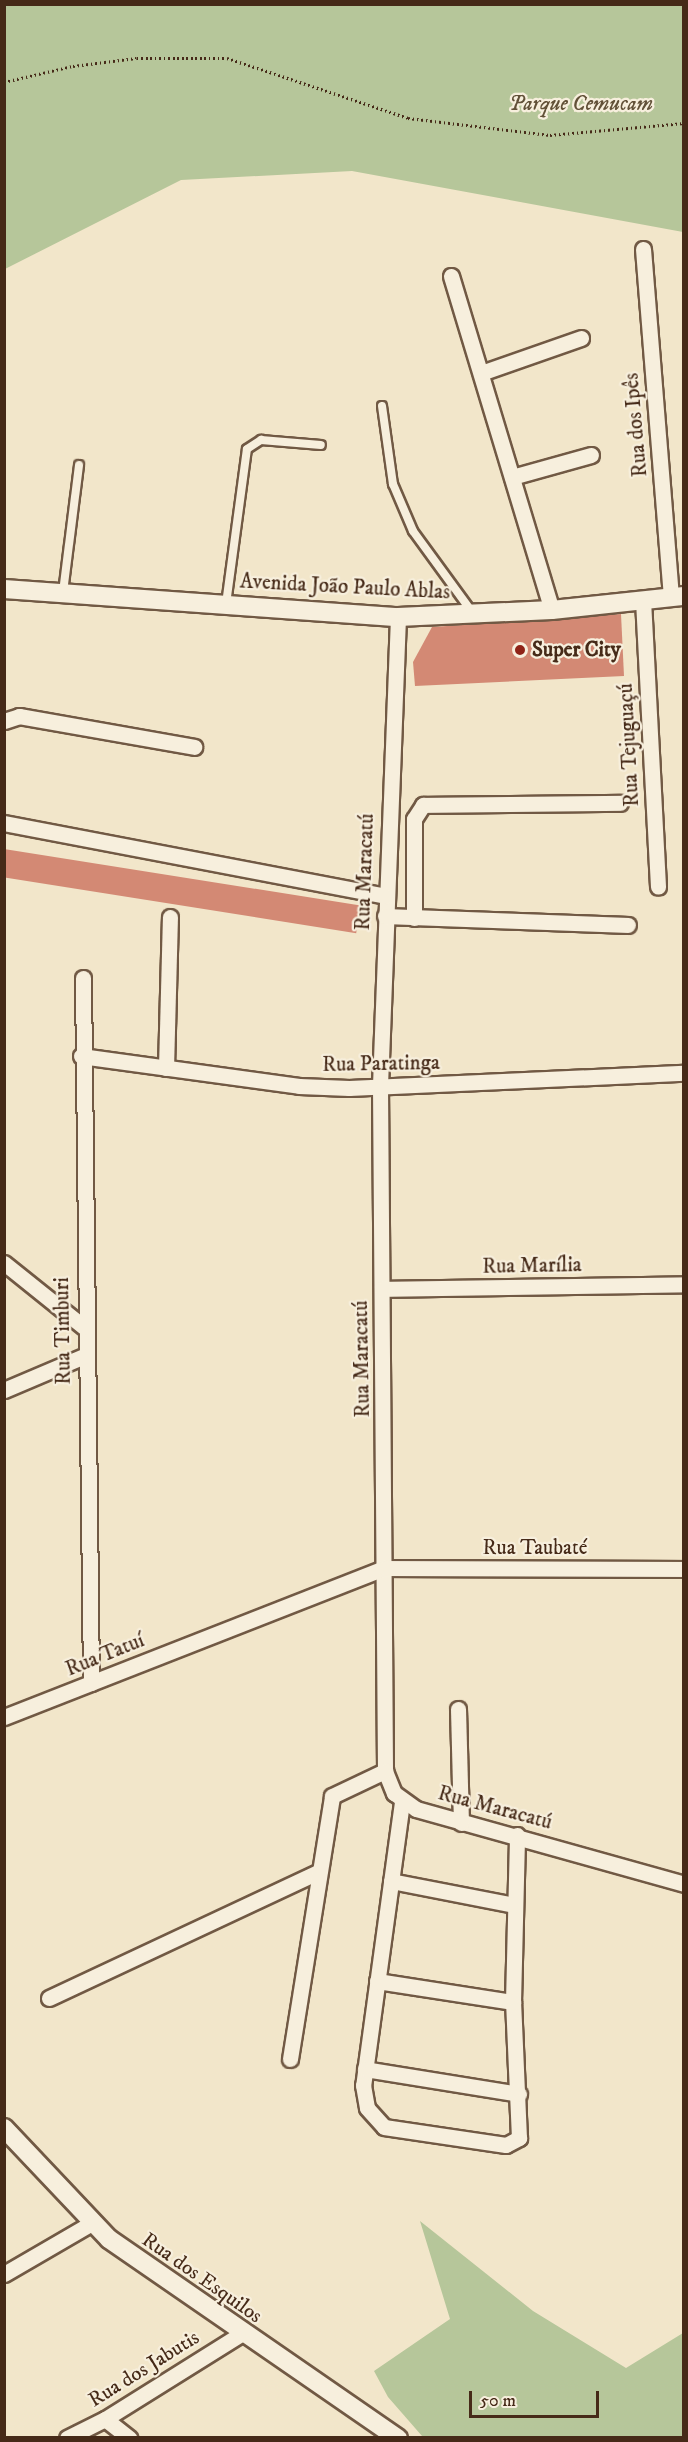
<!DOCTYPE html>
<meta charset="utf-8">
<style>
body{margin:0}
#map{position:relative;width:688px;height:2442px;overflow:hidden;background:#f2e6ca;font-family:"IM FELL DW Pica",serif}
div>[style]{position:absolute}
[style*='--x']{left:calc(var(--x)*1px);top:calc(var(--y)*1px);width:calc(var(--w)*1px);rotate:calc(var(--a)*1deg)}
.green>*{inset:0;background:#b6c69a}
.building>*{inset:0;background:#d38974;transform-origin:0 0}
.path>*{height:3px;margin-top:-1.5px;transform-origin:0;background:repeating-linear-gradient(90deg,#462a18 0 1.5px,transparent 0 4.5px)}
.roads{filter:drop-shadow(2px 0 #715944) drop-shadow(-2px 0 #715944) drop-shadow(0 2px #715944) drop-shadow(0 -2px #715944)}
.service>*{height:8px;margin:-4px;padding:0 4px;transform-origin:4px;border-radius:4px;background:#f7efdd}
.minor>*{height:15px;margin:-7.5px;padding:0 7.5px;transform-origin:7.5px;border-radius:7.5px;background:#f7efdd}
.tertiary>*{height:18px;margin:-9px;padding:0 9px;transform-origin:9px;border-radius:9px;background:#f7efdd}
.dots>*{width:16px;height:16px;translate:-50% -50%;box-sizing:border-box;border:3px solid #f7efdd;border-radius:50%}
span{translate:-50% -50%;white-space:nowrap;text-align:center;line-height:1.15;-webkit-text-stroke:4.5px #f7efdd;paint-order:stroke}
.park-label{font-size:21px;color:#625138;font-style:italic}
.street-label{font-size:21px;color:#462a18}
.poi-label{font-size:21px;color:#462a18;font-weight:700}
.left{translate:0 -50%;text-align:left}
.frame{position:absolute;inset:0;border:6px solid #462a18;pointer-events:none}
.scale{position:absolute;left:469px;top:2391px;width:130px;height:27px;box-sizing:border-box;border:3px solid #462a18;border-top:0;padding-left:8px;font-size:18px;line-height:21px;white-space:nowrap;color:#462a18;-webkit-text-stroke:4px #f7efdd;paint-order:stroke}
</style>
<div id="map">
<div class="green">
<div style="clip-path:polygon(5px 4px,683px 5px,683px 232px,352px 171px,181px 180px,5px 269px)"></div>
<div style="clip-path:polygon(420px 2221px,533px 2311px,626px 2368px,683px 2333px,683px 2437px,422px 2436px,388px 2397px,374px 2371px,450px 2319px)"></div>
</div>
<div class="building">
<div style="clip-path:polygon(621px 614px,624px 676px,415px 686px,413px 662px,432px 627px)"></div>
<div style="left:4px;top:849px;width:361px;height:28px;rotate:9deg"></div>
</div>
<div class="path">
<div style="--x:4;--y:82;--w:71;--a:-13.1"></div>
<div style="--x:73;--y:66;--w:64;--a:-7.1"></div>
<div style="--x:137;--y:58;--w:90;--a:0"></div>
<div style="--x:227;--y:58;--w:191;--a:18.3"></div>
<div style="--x:408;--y:118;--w:143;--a:6.8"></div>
<div style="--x:550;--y:135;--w:135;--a:-5.1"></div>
</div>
<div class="roads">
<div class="service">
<div style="--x:382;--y:406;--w:79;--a:82"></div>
<div style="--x:393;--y:484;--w:51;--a:66.9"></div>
<div style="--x:413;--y:531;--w:100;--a:53.9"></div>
<div style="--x:63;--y:592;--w:128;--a:-82.8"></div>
<div style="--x:226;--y:604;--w:156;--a:-82.3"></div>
<div style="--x:247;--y:449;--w:17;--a:-33"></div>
<div style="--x:261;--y:440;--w:60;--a:4.8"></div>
</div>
<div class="minor">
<div style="--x:643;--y:249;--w:349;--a:85.4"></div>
<div style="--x:451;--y:276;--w:349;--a:73.2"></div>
<div style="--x:481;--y:373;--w:106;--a:-19.3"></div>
<div style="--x:512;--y:477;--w:82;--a:-15.6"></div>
<div style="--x:643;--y:600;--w:287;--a:87"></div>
<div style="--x:398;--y:617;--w:469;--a:92.2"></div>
<div style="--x:380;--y:1086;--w:685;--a:89.58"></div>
<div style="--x:385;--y:1771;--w:24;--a:68"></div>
<div style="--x:394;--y:1793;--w:27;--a:36"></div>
<div style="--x:416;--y:1809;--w:278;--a:15.6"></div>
<div style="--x:4;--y:721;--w:16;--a:-18"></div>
<div style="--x:19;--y:716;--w:178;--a:10"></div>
<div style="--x:4;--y:823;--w:389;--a:10.8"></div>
<div style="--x:385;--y:916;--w:243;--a:2.1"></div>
<div style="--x:414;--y:918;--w:99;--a:-90"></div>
<div style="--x:414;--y:819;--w:17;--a:-57"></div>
<div style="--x:423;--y:805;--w:197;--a:-0.6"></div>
<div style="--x:83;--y:978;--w:705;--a:89.35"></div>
<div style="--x:81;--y:1056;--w:220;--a:7.8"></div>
<div style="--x:299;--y:1086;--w:50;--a:2.3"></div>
<div style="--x:349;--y:1088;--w:335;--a:-2.6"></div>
<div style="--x:166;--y:1068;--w:151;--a:-88.5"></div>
<div style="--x:4;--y:1263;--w:102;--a:38.7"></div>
<div style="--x:382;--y:1289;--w:302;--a:-0.9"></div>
<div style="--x:4;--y:1390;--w:87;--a:-23"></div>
<div style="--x:458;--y:1709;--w:114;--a:88.5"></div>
<div style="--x:4;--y:1717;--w:409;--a:-21.4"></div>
<div style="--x:385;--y:1568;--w:299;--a:0.2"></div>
<div style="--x:402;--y:1802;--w:286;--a:97.8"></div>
<div style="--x:363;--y:2085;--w:23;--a:80"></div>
<div style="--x:367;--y:2108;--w:25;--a:48"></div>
<div style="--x:384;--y:2127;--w:123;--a:8.4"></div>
<div style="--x:506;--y:2145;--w:15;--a:-28"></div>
<div style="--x:519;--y:2138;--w:136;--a:-92.5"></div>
<div style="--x:513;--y:2002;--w:167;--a:-88.6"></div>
<div style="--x:391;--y:1881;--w:125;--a:11"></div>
<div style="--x:377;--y:1981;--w:138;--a:8.8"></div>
<div style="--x:49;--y:1998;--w:297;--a:-25.1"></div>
<div style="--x:290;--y:2059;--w:266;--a:-80.9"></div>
<div style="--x:332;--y:1796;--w:59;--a:-25.3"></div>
<div style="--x:365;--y:2069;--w:156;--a:9.2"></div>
<div style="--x:4;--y:2274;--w:99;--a:-30.2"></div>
<div style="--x:105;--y:2419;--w:31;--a:38"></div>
<div style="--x:67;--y:2438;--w:42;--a:-26.6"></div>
<div style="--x:105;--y:2419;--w:160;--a:-32"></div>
</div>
<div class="tertiary">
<div style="--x:4;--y:589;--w:395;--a:4.1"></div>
<div style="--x:398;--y:617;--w:154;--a:-2.6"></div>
<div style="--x:552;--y:610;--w:133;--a:-6.1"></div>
<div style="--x:4;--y:2128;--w:153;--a:46.6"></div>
<div style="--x:109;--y:2239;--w:351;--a:34.6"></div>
</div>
</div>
<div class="dots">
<div style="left:520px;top:650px;background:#8f2418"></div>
</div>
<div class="park-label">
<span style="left:581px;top:104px">Parque Cemucam</span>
</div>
<div class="street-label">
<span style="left:636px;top:425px;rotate:-95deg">Rua dos Ipês</span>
<span style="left:345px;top:587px;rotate:3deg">Avenida João Paulo Ablas</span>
<span style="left:629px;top:745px;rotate:-93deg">Rua Tejuguaçú</span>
<span style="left:365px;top:872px;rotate:-88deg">Rua Maracatú</span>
<span style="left:381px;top:1064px;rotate:-1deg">Rua Paratinga</span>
<span style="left:532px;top:1266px;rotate:-1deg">Rua Marília</span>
<span style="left:63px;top:1331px;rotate:-91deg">Rua Timburi</span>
<span style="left:362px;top:1359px;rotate:-91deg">Rua Maracatú</span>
<span style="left:535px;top:1548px">Rua Taubaté</span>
<span style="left:105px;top:1655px;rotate:-22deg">Rua Tatuí</span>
<span style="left:495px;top:1808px;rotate:15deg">Rua Maracatú</span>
<span style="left:202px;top:2278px;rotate:35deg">Rua dos Esquilos</span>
<span style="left:144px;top:2369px;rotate:-32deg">Rua dos Jabutis</span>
</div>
<div class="poi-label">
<span class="left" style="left:532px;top:650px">Super City</span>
</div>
<div class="frame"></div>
<div class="scale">50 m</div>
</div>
